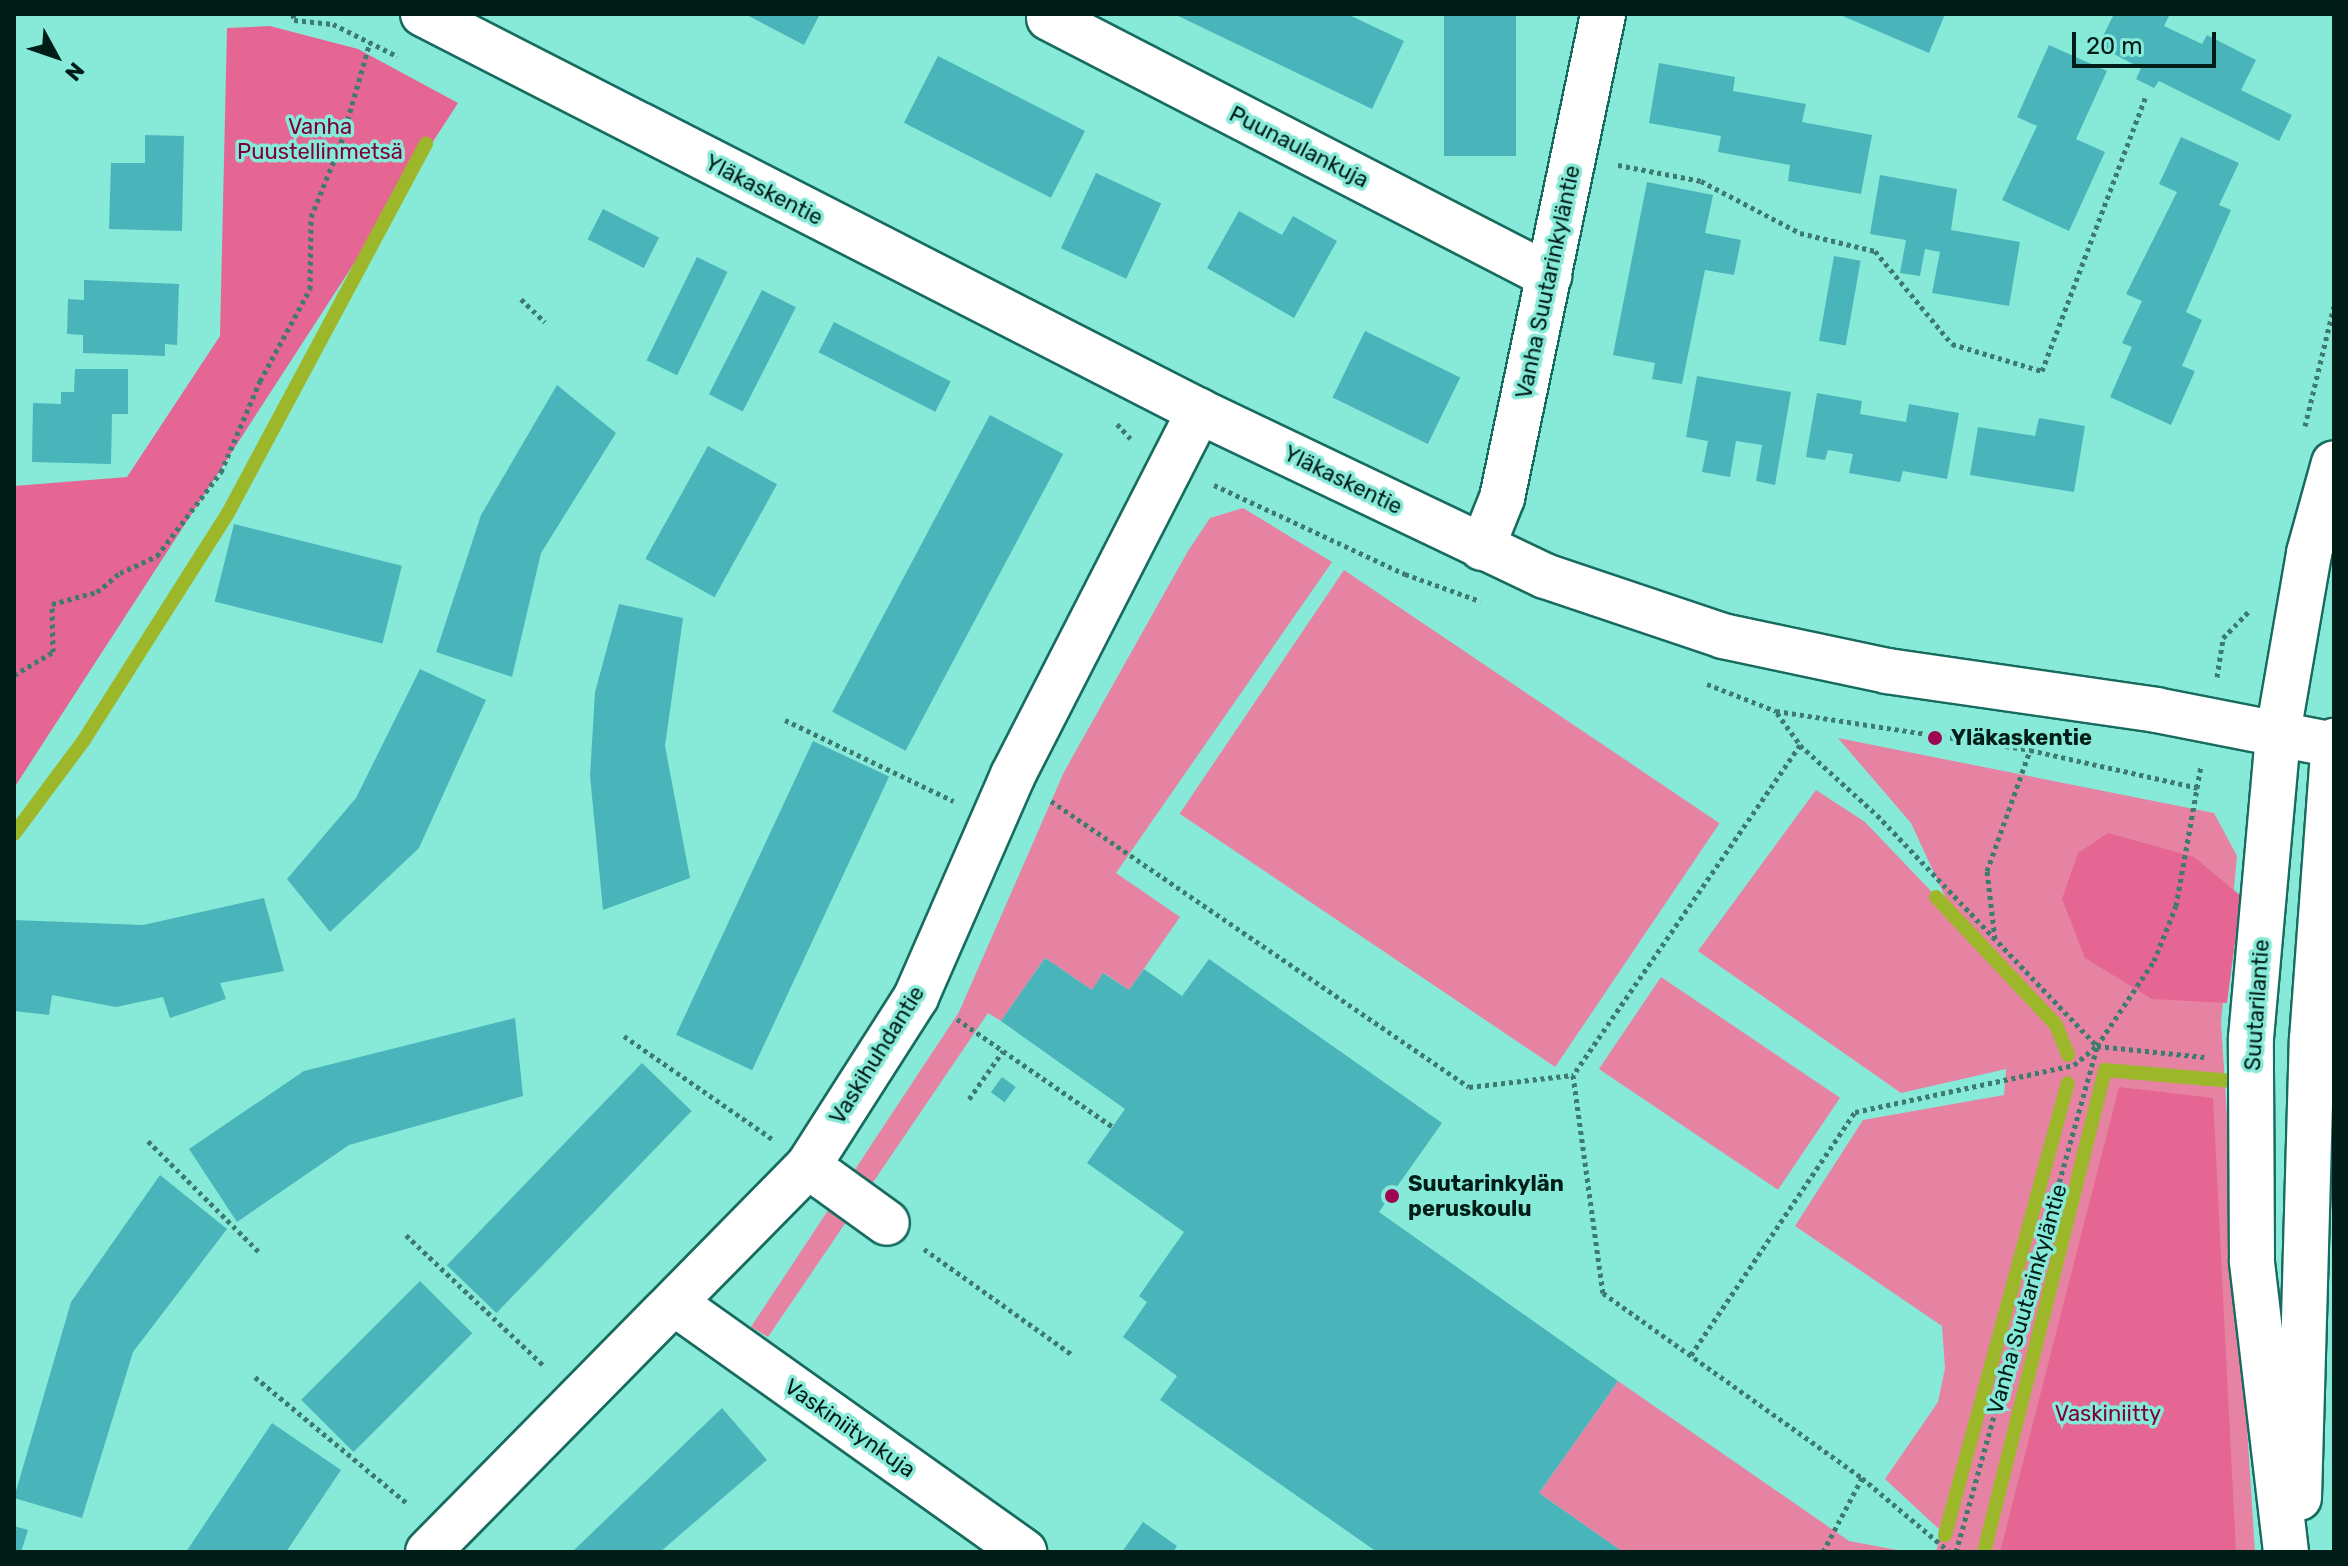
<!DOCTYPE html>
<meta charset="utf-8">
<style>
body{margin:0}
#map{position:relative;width:2348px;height:1566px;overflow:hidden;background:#87ead8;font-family:Rubik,sans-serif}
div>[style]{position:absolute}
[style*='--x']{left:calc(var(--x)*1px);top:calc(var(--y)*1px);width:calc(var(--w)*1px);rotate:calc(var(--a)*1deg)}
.green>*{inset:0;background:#e683a2;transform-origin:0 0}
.forest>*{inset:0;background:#e56692}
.stream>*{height:14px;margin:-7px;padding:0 7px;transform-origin:7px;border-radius:7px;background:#9cb82a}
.building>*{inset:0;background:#49b5bb;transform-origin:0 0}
.path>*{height:5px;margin-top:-2.5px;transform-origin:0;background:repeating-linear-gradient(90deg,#3d7a6f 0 4px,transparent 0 8px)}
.roads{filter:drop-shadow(2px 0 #186b5f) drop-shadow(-2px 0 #186b5f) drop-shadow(0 2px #186b5f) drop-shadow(0 -2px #186b5f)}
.minor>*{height:44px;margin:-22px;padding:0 22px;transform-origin:22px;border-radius:22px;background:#fff}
.major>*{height:44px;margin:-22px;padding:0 22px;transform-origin:22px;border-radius:22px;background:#fff}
.dots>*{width:22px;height:22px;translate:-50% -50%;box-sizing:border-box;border:4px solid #87ead8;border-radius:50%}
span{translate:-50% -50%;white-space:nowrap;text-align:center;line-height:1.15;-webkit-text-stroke:7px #87ead8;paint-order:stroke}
.park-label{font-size:22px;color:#7d003e}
.street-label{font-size:22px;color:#001d18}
.poi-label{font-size:22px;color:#001d18;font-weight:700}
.left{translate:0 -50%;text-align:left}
.frame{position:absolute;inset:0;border:16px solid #001d18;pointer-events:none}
.north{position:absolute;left:16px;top:16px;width:80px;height:80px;-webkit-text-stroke:6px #87ead8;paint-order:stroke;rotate:130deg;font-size:22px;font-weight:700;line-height:32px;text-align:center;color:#001d18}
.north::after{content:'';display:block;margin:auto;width:28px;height:36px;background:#001d18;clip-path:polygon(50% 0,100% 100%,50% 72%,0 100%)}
.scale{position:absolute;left:2072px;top:32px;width:144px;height:36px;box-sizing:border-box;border:4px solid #001d18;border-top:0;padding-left:10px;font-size:24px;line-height:28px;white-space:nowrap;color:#001d18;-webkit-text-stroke:6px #87ead8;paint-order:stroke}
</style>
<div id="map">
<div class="green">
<div style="clip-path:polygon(1243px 508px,1332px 562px,1116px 873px,1180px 917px,1129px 990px,1104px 973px,1092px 990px,1045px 958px,1001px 1021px,988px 1013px,768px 1337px,751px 1327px,959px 1012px,1064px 772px,1188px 551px,1210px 518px)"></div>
<div style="left:1344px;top:570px;width:453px;height:294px;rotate:34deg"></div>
<div style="clip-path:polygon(1838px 738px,2214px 813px,2237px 856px,2221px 1022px,2255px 1552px,1936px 1552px,1941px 1531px,1885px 1479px,1938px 1402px,1945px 1368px,1942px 1326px,1795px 1226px,1863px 1120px,2004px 1095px,2006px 1069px,1901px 1093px,1698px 951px,1816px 790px,1865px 822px,1953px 914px,1911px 823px)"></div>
<div style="left:1661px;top:977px;width:216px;height:111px;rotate:34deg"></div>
<div style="clip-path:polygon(1618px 1381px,1849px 1541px,1908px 1552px,1623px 1552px,1539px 1493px)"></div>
</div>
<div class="forest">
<div style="clip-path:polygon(270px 26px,358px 49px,458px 103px,14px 788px,14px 486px,127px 477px,220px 336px,227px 28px)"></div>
<div style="clip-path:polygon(2108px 833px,2194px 857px,2241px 896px,2227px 1003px,2152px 999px,2085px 958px,2062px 899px,2078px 853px)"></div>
<div style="clip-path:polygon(2119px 1087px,2213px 1098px,2236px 1552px,2000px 1552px)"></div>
</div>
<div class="stream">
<div style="--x:14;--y:834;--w:117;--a:-53.3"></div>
<div style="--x:84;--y:740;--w:269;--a:-57.6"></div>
<div style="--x:228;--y:513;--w:419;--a:-61.8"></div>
<div style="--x:1936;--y:897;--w:175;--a:46.8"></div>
<div style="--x:2056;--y:1025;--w:32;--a:68"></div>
<div style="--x:1945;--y:1535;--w:468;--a:-74.8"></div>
<div style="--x:1984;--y:1552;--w:497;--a:-75.9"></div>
<div style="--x:2105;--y:1070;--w:128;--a:4.9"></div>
</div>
<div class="building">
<div style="clip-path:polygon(745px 14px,820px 14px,804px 45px)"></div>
<div style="clip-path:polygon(1174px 14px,1347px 14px,1404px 41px,1372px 109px)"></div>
<div style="left:1444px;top:14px;width:72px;height:142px"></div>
<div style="clip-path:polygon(1838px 14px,1945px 14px,1929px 53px)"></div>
<div style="clip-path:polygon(2114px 14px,2170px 14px,2164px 26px,2202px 44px,2207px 35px,2256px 60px,2241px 90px,2292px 115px,2279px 141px,2159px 81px,2154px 88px,2136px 79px,2141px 68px,2098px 46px)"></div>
<div style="clip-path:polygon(2049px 45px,2107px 71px,2076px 139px,2105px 152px,2069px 231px,2002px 200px,2037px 126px,2017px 117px)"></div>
<div style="left:938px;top:56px;width:165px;height:75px;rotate:27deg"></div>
<div style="clip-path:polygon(1659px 63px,1735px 77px,1733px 91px,1806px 104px,1802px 122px,1872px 135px,1861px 194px,1788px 181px,1790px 165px,1718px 152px,1721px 136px,1649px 123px)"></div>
<div style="clip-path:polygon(145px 135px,184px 136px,182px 231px,109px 229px,111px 163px,145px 163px)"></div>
<div style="clip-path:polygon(2181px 137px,2239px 163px,2219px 205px,2231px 210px,2186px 312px,2202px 320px,2182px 366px,2195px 371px,2171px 425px,2110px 397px,2132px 347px,2122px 343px,2142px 301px,2126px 294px,2177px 192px,2159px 184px)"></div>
<div style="left:1096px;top:173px;width:72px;height:83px;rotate:25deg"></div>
<div style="clip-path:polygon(1880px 175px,1957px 189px,1951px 230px,2020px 242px,2009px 306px,1932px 293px,1940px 252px,1925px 249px,1920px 276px,1900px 273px,1906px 240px,1870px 234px)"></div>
<div style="clip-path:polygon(1647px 182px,1713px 195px,1705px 233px,1741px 240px,1734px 275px,1705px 270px,1682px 384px,1652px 379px,1655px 363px,1613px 355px)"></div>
<div style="left:603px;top:209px;width:63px;height:34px;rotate:27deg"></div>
<div style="clip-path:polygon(1239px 211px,1282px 235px,1293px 216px,1337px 241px,1294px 318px,1207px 268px)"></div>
<div style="left:1834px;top:256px;width:27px;height:86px;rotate:10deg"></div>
<div style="left:697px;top:257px;width:34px;height:115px;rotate:26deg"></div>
<div style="clip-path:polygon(84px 280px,179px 284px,177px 345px,165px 344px,165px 356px,83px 353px,83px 335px,67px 334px,68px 299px,84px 300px)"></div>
<div style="left:762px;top:290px;width:38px;height:117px;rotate:27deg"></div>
<div style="left:834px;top:322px;width:131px;height:34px;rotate:27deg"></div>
<div style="left:1365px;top:331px;width:106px;height:74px;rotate:26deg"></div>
<div style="clip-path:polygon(75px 369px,128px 369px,128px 414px,112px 414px,111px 464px,32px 462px,33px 403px,61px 404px,61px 392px,74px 392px)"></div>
<div style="clip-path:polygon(1697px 376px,1791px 392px,1775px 485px,1756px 481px,1762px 445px,1736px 441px,1730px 477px,1702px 472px,1708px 441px,1686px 437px)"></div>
<div style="clip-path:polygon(557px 385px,616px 433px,541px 553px,512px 677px,436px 652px,481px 515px)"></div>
<div style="clip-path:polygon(1817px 393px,1862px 401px,1860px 414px,1906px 422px,1909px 404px,1959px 413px,1947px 479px,1903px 471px,1900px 482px,1849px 473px,1853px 454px,1828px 450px,1825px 460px,1806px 457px)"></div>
<div style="left:990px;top:415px;width:83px;height:336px;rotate:28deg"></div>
<div style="clip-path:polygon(2039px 418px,2085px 426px,2074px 492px,1970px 475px,1978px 427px,2035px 436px)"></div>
<div style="left:708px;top:446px;width:79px;height:129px;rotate:29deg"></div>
<div style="left:234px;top:524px;width:173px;height:80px;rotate:14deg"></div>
<div style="clip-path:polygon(619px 604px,683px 618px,665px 746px,690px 878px,603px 910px,590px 776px,595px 692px)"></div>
<div style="clip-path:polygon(420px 669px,486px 700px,419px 848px,330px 932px,287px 879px,356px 798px)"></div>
<div style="left:813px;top:741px;width:84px;height:324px;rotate:25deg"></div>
<div style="clip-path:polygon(264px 898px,284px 971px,220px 983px,226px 999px,170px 1018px,163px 997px,116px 1007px,52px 995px,49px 1015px,14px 1011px,14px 920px,143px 925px)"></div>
<div style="clip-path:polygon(1045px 958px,1092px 990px,1103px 973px,1129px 990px,1144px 969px,1182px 996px,1209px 959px,1442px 1123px,1379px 1212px,1618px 1381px,1539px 1493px,1623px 1552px,1377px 1552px,1160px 1400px,1177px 1376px,1123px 1337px,1147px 1302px,1139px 1296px,1184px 1232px,1087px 1163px,1125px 1109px,1001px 1021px)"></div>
<div style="clip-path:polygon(515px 1018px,523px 1096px,349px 1145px,237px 1222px,189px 1149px,304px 1071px)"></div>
<div style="left:642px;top:1063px;width:69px;height:281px;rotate:44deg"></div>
<div style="left:1002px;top:1077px;width:17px;height:19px;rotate:36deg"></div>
<div style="clip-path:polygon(160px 1175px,227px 1229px,133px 1352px,82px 1518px,14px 1498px,71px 1302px)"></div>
<div style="left:420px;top:1281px;width:74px;height:168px;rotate:45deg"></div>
<div style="clip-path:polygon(722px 1408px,767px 1460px,660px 1552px,572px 1552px)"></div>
<div style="clip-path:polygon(272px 1423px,341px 1470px,286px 1552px,186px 1552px)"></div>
<div style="clip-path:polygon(1143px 1522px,1177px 1546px,1173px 1552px,1122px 1552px)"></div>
<div style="clip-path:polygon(14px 1526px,28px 1530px,21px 1552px,14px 1552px)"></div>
</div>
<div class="path">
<div style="--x:293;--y:14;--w:6;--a:81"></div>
<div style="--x:294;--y:20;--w:39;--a:6"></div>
<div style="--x:333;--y:24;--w:72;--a:26.6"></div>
<div style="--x:1618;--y:165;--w:85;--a:10.9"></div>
<div style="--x:1701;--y:181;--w:112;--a:27.7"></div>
<div style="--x:1800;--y:233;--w:77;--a:13.5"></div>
<div style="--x:1875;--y:251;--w:121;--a:50.4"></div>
<div style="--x:1952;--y:344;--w:94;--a:16.7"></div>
<div style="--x:2042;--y:371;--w:292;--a:-69.3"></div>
<div style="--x:521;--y:299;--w:33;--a:44"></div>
<div style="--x:1117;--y:424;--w:22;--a:47"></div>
<div style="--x:2305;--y:426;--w:123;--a:-76.4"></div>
<div style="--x:1214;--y:485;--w:211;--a:25"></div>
<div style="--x:1405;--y:574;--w:80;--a:19.8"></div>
<div style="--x:14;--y:675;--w:45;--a:-30.5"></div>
<div style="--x:53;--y:652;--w:48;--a:-91.2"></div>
<div style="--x:52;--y:604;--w:47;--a:-14.9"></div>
<div style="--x:97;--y:592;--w:30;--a:-40"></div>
<div style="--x:120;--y:573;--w:41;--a:-24.7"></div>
<div style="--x:157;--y:556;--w:106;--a:-52.7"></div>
<div style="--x:221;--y:472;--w:99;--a:-66.8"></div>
<div style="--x:260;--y:381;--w:105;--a:-61.5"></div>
<div style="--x:310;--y:289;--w:72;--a:-89.2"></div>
<div style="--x:311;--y:217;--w:80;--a:-67.9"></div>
<div style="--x:341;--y:143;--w:105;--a:-74"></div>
<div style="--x:2217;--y:677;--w:39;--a:-81"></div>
<div style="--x:2223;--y:638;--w:39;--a:-46"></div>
<div style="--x:1707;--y:684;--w:74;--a:21.4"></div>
<div style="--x:1776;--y:711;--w:257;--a:8.7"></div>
<div style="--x:2030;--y:750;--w:172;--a:12.7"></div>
<div style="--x:1777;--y:713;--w:39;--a:54"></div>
<div style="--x:1800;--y:745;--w:104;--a:42.3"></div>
<div style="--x:1877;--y:815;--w:319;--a:46.4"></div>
<div style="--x:2097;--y:1046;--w:108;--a:5.9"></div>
<div style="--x:785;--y:720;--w:187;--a:25.7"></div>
<div style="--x:1800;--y:745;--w:401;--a:124.5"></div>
<div style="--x:1573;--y:1075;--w:220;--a:82.2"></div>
<div style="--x:1603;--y:1293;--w:318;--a:35.5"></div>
<div style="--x:1862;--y:1478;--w:115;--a:40.1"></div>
<div style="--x:1051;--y:801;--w:506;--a:34.38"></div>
<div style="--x:1469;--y:1087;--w:105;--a:-6.6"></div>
<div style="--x:1995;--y:939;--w:68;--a:-96.7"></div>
<div style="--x:1987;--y:871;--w:128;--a:-70.4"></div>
<div style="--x:957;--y:1019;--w:190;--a:34.7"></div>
<div style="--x:624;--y:1036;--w:180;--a:34.8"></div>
<div style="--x:969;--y:1099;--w:59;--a:-54.7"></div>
<div style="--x:148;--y:1141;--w:156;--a:45"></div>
<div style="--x:406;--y:1235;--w:190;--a:43.5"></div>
<div style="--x:924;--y:1249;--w:181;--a:35.5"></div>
<div style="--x:1691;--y:1355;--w:293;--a:-56"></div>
<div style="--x:1855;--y:1112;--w:224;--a:-12.1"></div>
<div style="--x:2074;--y:1065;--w:30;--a:-40"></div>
<div style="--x:2097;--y:1046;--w:102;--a:-56.2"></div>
<div style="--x:2154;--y:961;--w:59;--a:-68.2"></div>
<div style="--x:2176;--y:906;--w:142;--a:-79.9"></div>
<div style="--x:255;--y:1377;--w:199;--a:39.7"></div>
<div style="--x:1823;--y:1552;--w:84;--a:-62.2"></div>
<div style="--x:1956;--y:1552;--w:524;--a:-74.4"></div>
</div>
<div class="roads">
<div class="minor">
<div style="--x:423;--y:14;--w:872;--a:27.09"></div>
<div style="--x:1199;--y:411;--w:383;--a:25.5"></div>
<div style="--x:1545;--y:576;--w:188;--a:18.6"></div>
<div style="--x:1723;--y:636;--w:168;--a:12"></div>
<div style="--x:1887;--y:671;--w:272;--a:8.2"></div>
<div style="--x:2156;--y:710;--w:181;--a:11.1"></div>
<div style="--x:1049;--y:18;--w:563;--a:27.29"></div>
<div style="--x:1482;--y:548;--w:54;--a:-68.2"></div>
<div style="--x:1502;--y:498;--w:494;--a:-78.2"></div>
<div style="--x:808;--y:1166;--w:97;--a:35.8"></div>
<div style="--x:677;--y:1305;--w:426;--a:35.4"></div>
<div style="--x:428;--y:1552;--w:542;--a:-45.45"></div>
<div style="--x:808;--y:1166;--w:201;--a:-57.4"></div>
<div style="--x:916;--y:997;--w:242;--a:-66.4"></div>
<div style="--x:1013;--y:775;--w:409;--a:-62.9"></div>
</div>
<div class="major">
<div style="--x:2299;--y:1498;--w:459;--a:-88.4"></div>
<div style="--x:2312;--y:1039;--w:299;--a:-85.8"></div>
<div style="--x:2286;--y:1552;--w:293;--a:-96.7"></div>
<div style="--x:2252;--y:1261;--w:223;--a:-90.3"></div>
<div style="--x:2251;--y:1038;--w:306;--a:-84.9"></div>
<div style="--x:2278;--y:733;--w:183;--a:-80.2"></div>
<div style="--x:2309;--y:553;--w:93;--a:-74.5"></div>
</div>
</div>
<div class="dots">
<div style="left:1935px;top:738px;background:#9d0751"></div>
<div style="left:1392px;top:1196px;background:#9d0751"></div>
</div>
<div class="park-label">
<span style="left:320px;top:139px">Vanha<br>Puustellinmetsä</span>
<span style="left:2108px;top:1414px">Vaskiniitty</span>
</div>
<div class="street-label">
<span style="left:1299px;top:147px;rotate:27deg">Puunaulankuja</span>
<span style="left:764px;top:190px;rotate:27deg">Yläkaskentie</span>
<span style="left:1548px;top:282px;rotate:-78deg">Vanha Suutarinkyläntie</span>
<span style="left:1343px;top:480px;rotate:26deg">Yläkaskentie</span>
<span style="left:2257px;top:1005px;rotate:-86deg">Suutarilantie</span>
<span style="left:877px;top:1055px;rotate:-58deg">Vaskihuhdantie</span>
<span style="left:2027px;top:1299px;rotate:-74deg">Vanha Suutarinkyläntie</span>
<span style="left:850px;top:1428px;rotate:35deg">Vaskiniitynkuja</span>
</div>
<div class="poi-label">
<span class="left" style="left:1951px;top:738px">Yläkaskentie</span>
<span class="left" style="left:1408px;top:1196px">Suutarinkylän<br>peruskoulu</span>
</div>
<div class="frame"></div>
<div class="north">N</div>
<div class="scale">20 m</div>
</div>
